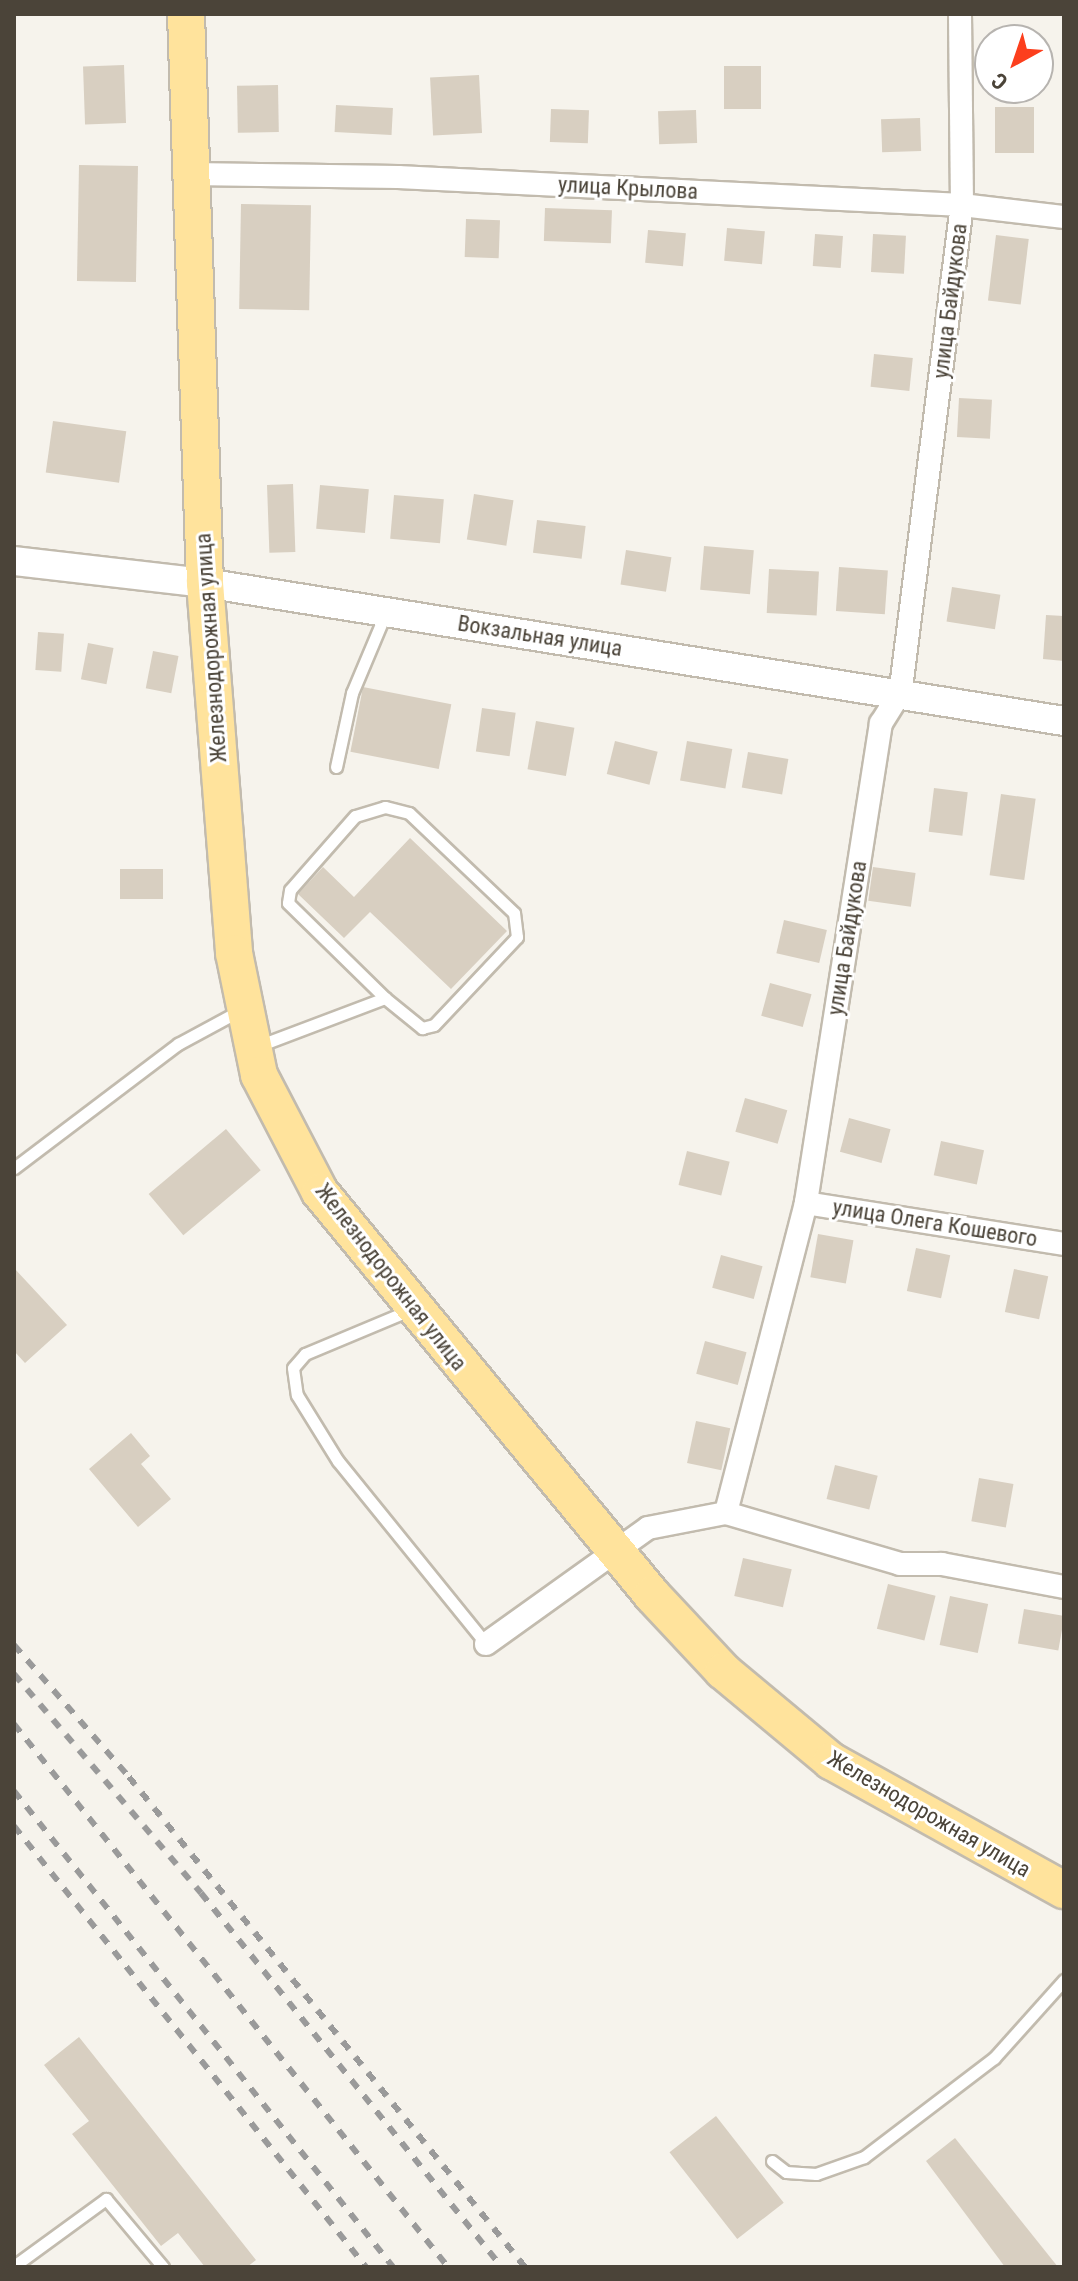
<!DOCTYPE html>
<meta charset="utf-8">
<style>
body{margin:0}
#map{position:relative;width:1078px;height:2281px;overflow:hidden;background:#f6f3ec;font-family:"Roboto Condensed",sans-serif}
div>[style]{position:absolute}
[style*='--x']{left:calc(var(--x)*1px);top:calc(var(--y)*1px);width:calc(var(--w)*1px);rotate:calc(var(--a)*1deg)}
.building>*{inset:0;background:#d8cfc1;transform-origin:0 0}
.roads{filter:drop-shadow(2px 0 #c2bbae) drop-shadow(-2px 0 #c2bbae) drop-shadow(0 2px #c2bbae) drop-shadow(0 -2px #c2bbae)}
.service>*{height:11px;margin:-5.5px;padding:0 5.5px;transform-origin:5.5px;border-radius:5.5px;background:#fff}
.minor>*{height:22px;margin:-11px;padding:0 11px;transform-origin:11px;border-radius:11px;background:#fff}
.tertiary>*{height:28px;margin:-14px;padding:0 14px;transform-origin:14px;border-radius:14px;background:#fff}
.primary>*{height:36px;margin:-18px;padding:0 18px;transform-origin:18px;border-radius:18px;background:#ffe39c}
.rail>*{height:6px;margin-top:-3px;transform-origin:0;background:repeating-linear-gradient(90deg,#9a9a9a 0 10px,transparent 0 20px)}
span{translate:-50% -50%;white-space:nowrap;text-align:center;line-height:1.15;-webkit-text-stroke:6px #fff;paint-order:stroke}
.street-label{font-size:22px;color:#4b4439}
.frame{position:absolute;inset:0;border:16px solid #4b4439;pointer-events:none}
.north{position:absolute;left:974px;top:24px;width:80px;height:80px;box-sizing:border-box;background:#fff;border:2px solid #b7b4b0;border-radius:50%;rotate:220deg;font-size:22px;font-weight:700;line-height:32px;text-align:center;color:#4b4439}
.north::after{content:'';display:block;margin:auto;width:28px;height:36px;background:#fc3f1d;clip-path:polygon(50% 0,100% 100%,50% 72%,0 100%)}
</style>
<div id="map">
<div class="building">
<div style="left:124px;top:65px;width:58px;height:41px;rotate:88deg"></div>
<div style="left:724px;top:66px;width:37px;height:43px"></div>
<div style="left:479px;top:75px;width:58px;height:49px;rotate:87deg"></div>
<div style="left:278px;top:85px;width:47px;height:41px;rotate:89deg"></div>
<div style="left:336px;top:105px;width:57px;height:27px;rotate:3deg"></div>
<div style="left:995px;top:107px;width:39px;height:46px"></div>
<div style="left:551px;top:109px;width:38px;height:33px;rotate:2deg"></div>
<div style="left:696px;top:110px;width:33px;height:38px;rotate:88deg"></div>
<div style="left:920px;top:118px;width:33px;height:39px;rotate:88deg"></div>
<div style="left:79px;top:165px;width:59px;height:116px;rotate:1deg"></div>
<div style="left:241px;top:204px;width:70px;height:105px;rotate:1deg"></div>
<div style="left:545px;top:208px;width:67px;height:33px;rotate:2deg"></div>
<div style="left:466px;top:219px;width:34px;height:38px;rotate:2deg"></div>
<div style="left:727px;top:228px;width:38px;height:33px;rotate:5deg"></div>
<div style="left:648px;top:230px;width:38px;height:33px;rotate:5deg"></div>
<div style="left:815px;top:234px;width:28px;height:32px;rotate:4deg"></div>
<div style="left:873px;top:234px;width:33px;height:38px;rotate:3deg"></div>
<div style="left:996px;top:235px;width:33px;height:66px;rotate:7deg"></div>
<div style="left:874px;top:354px;width:39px;height:33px;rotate:6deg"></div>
<div style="left:959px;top:398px;width:33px;height:39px;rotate:3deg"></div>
<div style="left:53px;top:421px;width:74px;height:52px;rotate:8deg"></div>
<div style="left:293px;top:484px;width:68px;height:26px;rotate:88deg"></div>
<div style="left:320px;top:485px;width:49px;height:44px;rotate:5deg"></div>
<div style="left:474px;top:494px;width:40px;height:46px;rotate:9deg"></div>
<div style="left:394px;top:495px;width:50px;height:44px;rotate:5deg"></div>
<div style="left:537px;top:520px;width:49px;height:33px;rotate:7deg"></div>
<div style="left:704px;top:546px;width:50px;height:44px;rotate:5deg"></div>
<div style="left:626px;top:550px;width:46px;height:35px;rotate:9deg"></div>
<div style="left:839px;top:567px;width:49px;height:44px;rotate:4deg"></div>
<div style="left:769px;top:569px;width:50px;height:44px;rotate:3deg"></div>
<div style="left:952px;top:587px;width:49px;height:35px;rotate:9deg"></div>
<div style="clip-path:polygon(1046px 615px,1064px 616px,1064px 661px,1043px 659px)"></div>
<div style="left:38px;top:632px;width:26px;height:38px;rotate:4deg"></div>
<div style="left:88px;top:643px;width:26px;height:37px;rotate:11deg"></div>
<div style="left:153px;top:651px;width:26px;height:38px;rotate:11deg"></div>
<div style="left:363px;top:687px;width:90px;height:66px;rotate:11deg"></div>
<div style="left:482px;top:708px;width:34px;height:44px;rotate:8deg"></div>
<div style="left:536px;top:721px;width:39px;height:49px;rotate:10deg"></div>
<div style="left:615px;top:741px;width:44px;height:34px;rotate:14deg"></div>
<div style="left:687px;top:741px;width:46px;height:40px;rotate:10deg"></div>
<div style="left:748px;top:752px;width:41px;height:36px;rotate:10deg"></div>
<div style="left:934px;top:788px;width:34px;height:44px;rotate:7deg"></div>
<div style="left:1001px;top:794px;width:35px;height:82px;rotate:8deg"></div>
<div style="clip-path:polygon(410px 838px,507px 931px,451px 989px,370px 912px,344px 938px,298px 894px,323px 867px,354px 897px)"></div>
<div style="left:873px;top:867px;width:43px;height:34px;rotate:8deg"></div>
<div style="left:120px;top:869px;width:43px;height:30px"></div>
<div style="left:784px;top:920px;width:44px;height:34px;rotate:13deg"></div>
<div style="left:770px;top:983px;width:43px;height:34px;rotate:15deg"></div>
<div style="left:745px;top:1098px;width:44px;height:35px;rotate:16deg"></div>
<div style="left:849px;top:1118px;width:43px;height:35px;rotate:15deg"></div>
<div style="left:226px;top:1129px;width:54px;height:101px;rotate:50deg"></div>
<div style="left:941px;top:1141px;width:44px;height:35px;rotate:12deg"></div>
<div style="left:687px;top:1151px;width:44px;height:35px;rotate:14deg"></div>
<div style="left:818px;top:1234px;width:36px;height:44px;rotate:10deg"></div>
<div style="left:916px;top:1248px;width:35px;height:44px;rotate:12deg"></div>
<div style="left:721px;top:1255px;width:43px;height:34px;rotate:15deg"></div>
<div style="clip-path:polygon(14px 1268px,67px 1325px,25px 1363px,14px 1351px)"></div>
<div style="left:1014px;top:1269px;width:35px;height:44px;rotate:12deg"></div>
<div style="left:705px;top:1341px;width:43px;height:34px;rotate:15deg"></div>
<div style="left:696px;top:1421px;width:35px;height:43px;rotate:12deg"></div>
<div style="clip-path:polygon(131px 1433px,150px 1456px,141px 1464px,171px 1499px,138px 1527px,89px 1469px)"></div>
<div style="left:835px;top:1465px;width:44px;height:35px;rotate:14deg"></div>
<div style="left:979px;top:1478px;width:35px;height:44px;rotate:10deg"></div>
<div style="left:743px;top:1558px;width:50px;height:39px;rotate:13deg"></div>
<div style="left:888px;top:1584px;width:49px;height:46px;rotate:14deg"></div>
<div style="left:950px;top:1596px;width:39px;height:50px;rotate:12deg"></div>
<div style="left:1024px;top:1609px;width:41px;height:35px;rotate:10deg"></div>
<div style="clip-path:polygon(79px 2037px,256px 2260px,247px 2267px,205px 2267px,178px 2233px,161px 2246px,72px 2134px,89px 2121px,44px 2065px)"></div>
<div style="left:716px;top:2116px;width:110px;height:59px;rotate:52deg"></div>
<div style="clip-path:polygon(955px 2138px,1058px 2267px,1005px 2267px,926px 2161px)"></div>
</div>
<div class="roads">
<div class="service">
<div style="--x:336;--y:767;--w:76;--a:-77.8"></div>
<div style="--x:352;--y:693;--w:88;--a:-67.2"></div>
<div style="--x:258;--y:1046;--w:136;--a:-20.7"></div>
<div style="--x:385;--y:998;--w:48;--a:39"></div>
<div style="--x:422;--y:1028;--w:12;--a:-14"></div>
<div style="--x:434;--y:1025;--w:121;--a:-46.7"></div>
<div style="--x:517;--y:937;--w:24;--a:-97"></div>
<div style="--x:514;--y:913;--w:145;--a:-136.4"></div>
<div style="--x:409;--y:813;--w:25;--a:-166"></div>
<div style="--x:385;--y:807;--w:31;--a:163"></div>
<div style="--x:355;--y:816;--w:98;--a:131.3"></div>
<div style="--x:290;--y:890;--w:13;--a:99"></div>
<div style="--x:288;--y:903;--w:136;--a:44.4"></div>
<div style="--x:14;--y:1168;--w:206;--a:-37.1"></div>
<div style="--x:178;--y:1044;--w:72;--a:-28.4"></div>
<div style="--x:410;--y:1310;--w:114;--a:157.3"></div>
<div style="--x:305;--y:1354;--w:18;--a:131"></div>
<div style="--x:293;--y:1368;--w:27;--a:82"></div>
<div style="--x:297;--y:1395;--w:78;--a:58.2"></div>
<div style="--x:338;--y:1461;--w:235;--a:51"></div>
<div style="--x:772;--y:2161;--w:18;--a:38"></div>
<div style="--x:786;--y:2172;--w:30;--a:4"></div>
<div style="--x:816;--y:2174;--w:51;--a:-19.5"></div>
<div style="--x:864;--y:2157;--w:163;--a:-37.3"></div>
<div style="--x:994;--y:2058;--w:105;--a:-48.1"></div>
<div style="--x:14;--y:2266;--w:114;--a:-36.1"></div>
<div style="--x:106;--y:2199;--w:89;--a:50"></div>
</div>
<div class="minor">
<div style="--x:960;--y:14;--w:191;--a:89.4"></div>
<div style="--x:962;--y:205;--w:492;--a:97.2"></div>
<div style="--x:900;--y:693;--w:36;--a:122"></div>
<div style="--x:881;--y:723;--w:486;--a:98.9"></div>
<div style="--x:806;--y:1203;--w:320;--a:104.5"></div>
<div style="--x:726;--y:1513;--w:181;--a:16.3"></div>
<div style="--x:900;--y:1564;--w:42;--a:0"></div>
<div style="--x:942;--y:1564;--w:124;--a:10.7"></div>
<div style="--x:191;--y:174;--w:207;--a:0.8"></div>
<div style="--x:398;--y:177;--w:565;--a:2.84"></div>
<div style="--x:962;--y:205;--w:103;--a:6.7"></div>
<div style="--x:806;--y:1203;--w:261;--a:9"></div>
<div style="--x:486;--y:1644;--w:199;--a:-35.6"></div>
<div style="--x:648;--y:1528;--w:79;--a:-10.9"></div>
</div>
<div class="tertiary">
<div style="--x:14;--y:561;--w:192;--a:6.6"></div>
<div style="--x:205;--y:583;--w:870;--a:9.13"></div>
</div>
<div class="primary">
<div style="--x:186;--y:14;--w:569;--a:88.09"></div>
<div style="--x:205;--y:583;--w:371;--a:85.5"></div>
<div style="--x:234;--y:953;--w:125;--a:78.4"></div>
<div style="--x:259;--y:1075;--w:132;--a:62.5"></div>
<div style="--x:320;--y:1192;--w:522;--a:50.52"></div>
<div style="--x:652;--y:1595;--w:104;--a:46.9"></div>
<div style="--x:723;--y:1671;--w:141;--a:39.8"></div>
<div style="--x:831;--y:1761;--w:266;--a:29"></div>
</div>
</div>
<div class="rail">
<div style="--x:14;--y:1645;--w:175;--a:48.9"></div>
<div style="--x:129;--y:1777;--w:630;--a:51.06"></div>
<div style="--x:14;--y:1674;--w:288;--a:49.5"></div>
<div style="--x:201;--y:1893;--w:480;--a:51.2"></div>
<div style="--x:14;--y:1724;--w:695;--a:51.37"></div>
<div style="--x:14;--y:1791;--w:608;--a:51.47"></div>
<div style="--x:14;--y:1826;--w:564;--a:51.4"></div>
</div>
<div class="street-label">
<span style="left:628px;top:188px;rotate:3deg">улица Крылова</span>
<span style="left:950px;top:301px;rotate:-83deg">улица Байдукова</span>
<span style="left:540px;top:636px;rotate:9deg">Вокзальная улица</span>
<span style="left:211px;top:648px;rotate:-94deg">Железнодорожная улица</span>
<span style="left:847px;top:938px;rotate:-81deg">улица Байдукова</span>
<span style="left:935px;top:1223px;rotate:9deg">улица Олега Кошевого</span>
<span style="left:391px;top:1277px;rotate:52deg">Железнодорожная улица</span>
<span style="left:929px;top:1814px;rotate:30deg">Железнодорожная улица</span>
</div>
<div class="frame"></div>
<div class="north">С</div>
</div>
